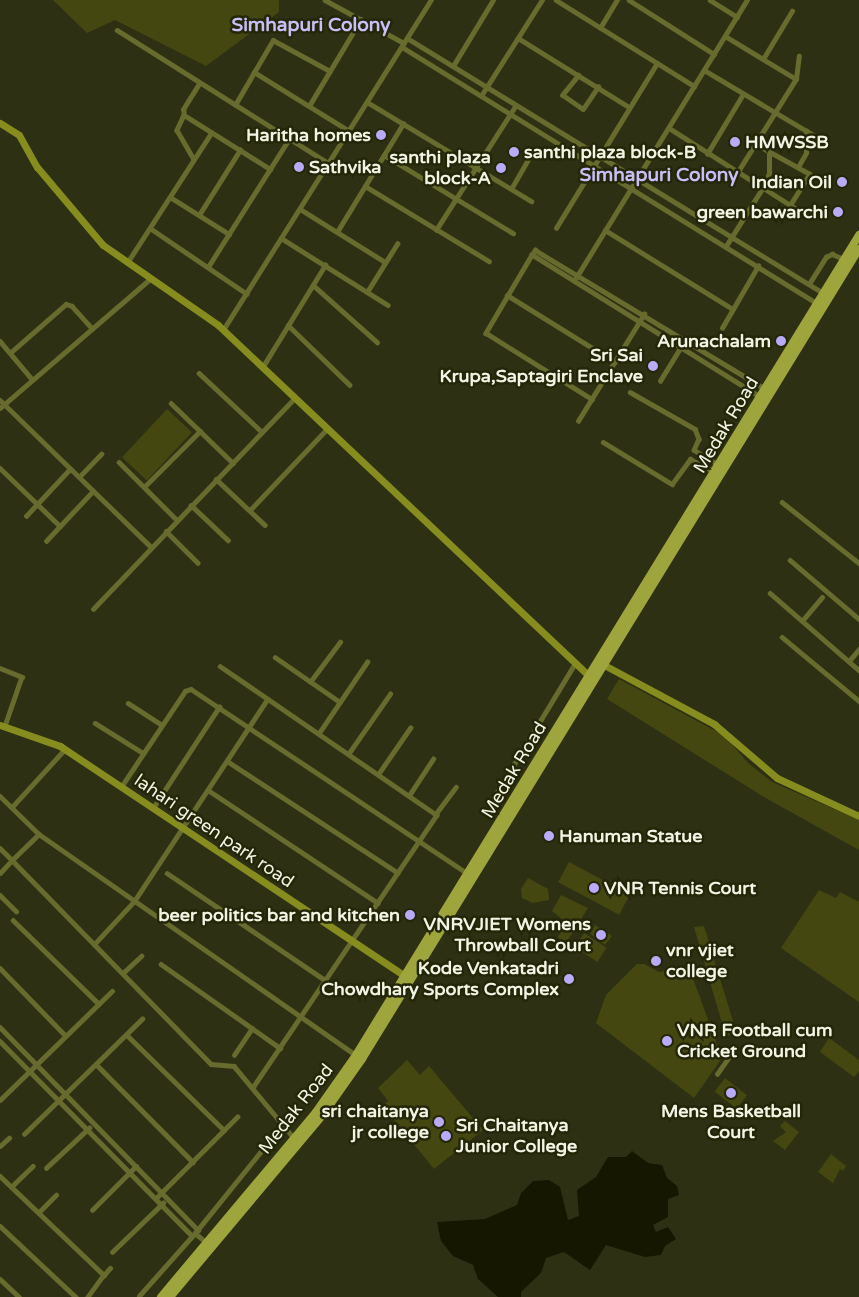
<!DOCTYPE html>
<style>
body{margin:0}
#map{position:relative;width:859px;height:1297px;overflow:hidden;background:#2e3013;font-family:"Varela Round",sans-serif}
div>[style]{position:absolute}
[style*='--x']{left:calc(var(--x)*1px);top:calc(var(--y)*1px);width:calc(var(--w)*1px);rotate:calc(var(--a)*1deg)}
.green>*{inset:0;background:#444710;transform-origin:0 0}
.water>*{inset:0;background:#161700}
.street>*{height:4.5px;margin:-2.25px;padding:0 2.25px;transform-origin:2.25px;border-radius:2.25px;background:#676b2e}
.secondary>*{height:7px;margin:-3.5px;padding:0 3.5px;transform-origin:3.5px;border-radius:3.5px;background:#878c1e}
.primary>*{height:8px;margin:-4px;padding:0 4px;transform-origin:4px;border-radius:4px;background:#9fa53d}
.dots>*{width:14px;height:14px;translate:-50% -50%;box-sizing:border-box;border:2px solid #242608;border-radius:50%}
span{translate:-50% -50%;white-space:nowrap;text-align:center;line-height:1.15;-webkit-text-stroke:5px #242608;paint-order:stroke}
.poi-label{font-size:18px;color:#f3f5e4;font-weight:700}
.right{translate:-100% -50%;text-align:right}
.left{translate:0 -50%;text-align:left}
.street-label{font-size:18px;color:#f3f5e4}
.neighbourhood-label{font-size:19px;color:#c9bff8;font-weight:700}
</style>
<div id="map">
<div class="green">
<div style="clip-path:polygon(53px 0,279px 0,279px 12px,206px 66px,115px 20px,87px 33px)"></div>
<div style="left:167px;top:409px;width:34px;height:66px;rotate:43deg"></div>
<div style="clip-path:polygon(619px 679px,725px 736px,748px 763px,772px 782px,859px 820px,859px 850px,764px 797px,607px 699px)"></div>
<div style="left:569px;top:862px;width:69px;height:23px;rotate:28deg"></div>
<div style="clip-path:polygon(528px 878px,548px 889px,549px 900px,533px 903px,522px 898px,521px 889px)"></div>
<div style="clip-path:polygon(819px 890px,836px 898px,840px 892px,859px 902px,859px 1002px,781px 948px)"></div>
<div style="clip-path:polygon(561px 895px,588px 908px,564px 946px,558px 937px,563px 928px,560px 922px,562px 919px,552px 911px)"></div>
<div style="clip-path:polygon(595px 925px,612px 936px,605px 945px,590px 934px)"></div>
<div style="clip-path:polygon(704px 926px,736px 1031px,726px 1037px,694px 927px)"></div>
<div style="left:584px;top:933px;width:27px;height:17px;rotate:33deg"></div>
<div style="clip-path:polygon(637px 964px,644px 964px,659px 972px,685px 967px,691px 973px,722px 1058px,694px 1098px,596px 1023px,606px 995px)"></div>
<div style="clip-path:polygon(829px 1038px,859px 1060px,859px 1071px,854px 1077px,820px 1052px)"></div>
<div style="clip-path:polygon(407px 1060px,420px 1075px,429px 1066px,483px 1130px,434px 1169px,383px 1106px,388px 1101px,378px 1088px)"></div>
<div style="left:725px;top:1078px;width:28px;height:17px;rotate:38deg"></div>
<div style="clip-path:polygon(785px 1121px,799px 1132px,785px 1150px,773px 1141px,786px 1132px,780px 1126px)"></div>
<div style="clip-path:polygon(831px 1154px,846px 1166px,843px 1171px,840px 1169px,833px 1183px,818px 1172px)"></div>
</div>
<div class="water">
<div style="clip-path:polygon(632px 1151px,648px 1163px,662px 1165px,667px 1178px,677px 1186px,679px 1195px,668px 1199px,668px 1217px,653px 1225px,656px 1232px,668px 1227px,676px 1239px,665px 1246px,661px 1255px,645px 1257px,606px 1245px,590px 1270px,564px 1252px,546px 1258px,541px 1273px,521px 1292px,521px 1297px,498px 1297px,478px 1279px,473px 1265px,453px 1256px,441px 1241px,437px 1222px,485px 1219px,517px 1205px,521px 1193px,533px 1181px,549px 1180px,560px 1187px,568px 1220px,579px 1216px,577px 1190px,596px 1177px,608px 1157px,626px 1157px)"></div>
</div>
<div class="street">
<div style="--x:325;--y:0;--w:90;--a:28.6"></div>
<div style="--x:556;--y:0;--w:163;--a:31.9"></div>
<div style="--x:629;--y:0;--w:101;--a:32.4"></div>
<div style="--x:710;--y:0;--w:32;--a:32"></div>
<div style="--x:600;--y:28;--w:33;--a:-59"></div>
<div style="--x:117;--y:30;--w:249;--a:32.2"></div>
<div style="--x:725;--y:36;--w:83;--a:31.2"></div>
<div style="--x:407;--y:38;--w:488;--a:31.5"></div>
<div style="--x:518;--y:38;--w:131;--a:31.9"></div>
<div style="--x:402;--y:47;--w:488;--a:31.7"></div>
<div style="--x:763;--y:59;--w:56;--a:-58.9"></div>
<div style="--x:453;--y:66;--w:77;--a:-58.8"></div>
<div style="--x:704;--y:70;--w:137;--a:30.7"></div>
<div style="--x:254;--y:72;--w:112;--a:31.8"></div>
<div style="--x:579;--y:75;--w:26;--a:129"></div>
<div style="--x:563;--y:95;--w:24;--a:35"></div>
<div style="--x:583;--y:109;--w:27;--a:-56"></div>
<div style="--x:200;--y:83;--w:31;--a:122"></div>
<div style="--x:184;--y:109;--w:6;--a:90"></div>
<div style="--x:184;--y:115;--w:102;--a:32.1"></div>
<div style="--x:481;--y:96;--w:114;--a:-57.6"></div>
<div style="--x:367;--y:102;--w:192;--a:31.1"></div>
<div style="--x:235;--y:105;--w:75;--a:-59.7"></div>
<div style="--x:273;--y:40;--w:65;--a:28.5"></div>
<div style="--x:309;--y:106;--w:101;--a:-59.1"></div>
<div style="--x:184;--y:115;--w:17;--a:115"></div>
<div style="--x:177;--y:130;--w:34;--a:60"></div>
<div style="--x:669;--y:128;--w:162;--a:32.4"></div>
<div style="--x:754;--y:143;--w:64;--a:29"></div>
<div style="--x:810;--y:174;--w:36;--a:122"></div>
<div style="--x:707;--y:154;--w:70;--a:-59"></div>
<div style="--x:384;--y:155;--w:151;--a:31.2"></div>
<div style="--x:798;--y:167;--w:16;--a:-60"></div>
<div style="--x:806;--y:153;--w:22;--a:-90"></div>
<div style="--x:737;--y:173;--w:111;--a:-57.9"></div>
<div style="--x:796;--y:79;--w:23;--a:-83"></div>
<div style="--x:365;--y:186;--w:145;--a:31.2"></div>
<div style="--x:511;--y:189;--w:34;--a:-60"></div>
<div style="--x:170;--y:197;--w:70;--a:32.1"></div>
<div style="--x:300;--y:209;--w:100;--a:31.9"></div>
<div style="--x:199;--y:215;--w:77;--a:-57.8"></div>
<div style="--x:150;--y:228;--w:117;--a:34.2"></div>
<div style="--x:556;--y:228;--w:193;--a:-58.5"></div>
<div style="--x:436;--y:230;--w:148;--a:-57.4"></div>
<div style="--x:605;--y:230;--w:150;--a:31.7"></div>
<div style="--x:337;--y:232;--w:127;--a:-58.6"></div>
<div style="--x:281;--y:238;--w:126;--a:32.1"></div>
<div style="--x:726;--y:246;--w:73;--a:-57.8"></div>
<div style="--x:765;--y:184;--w:12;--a:-70"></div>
<div style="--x:769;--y:173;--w:22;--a:-90"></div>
<div style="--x:532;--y:255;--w:91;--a:120.5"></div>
<div style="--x:486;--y:333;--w:125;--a:31.9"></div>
<div style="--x:127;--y:263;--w:155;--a:-57.1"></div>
<div style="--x:208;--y:267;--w:151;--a:-57.7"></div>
<div style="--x:574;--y:281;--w:330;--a:-58.4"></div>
<div style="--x:809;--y:284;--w:32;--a:-58"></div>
<div style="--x:826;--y:257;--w:7;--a:-27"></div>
<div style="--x:832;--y:254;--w:13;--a:23"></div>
<div style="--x:313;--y:285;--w:86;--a:41.7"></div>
<div style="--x:367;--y:292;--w:57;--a:-58"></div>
<div style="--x:507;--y:295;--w:127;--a:31.8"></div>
<div style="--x:288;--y:325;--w:86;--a:44.1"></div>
<div style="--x:722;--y:328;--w:72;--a:-59.9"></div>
<div style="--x:223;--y:330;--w:390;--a:-57.8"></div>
<div style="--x:0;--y:341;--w:50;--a:49.9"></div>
<div style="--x:10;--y:353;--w:74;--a:-41.2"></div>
<div style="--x:66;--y:304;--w:6;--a:18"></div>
<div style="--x:72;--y:306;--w:30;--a:48"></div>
<div style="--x:262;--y:368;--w:121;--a:-58.5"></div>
<div style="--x:199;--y:373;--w:86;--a:43.1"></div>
<div style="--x:660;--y:381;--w:48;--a:-58.6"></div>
<div style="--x:630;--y:392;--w:75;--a:29.6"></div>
<div style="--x:695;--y:429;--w:11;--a:68"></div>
<div style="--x:699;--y:439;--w:12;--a:114"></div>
<div style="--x:694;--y:450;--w:29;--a:31"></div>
<div style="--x:760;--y:397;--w:269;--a:-148.1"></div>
<div style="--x:532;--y:255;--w:6;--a:-59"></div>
<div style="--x:535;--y:250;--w:269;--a:31.1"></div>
<div style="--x:0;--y:400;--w:211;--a:44.2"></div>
<div style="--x:171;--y:403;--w:40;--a:44"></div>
<div style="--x:0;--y:408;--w:198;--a:-40.7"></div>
<div style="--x:578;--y:421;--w:126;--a:-58.3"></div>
<div style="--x:603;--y:442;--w:81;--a:31.3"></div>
<div style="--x:672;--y:484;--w:31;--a:-54"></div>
<div style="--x:690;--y:459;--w:28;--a:27"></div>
<div style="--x:119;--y:462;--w:82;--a:45"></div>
<div style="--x:0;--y:468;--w:83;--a:44"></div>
<div style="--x:60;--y:526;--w:48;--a:-46.7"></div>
<div style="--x:79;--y:477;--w:32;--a:-46"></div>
<div style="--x:216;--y:479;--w:67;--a:43.2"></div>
<div style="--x:144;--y:487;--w:79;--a:-45"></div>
<div style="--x:200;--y:431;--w:46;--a:44.1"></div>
<div style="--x:782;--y:502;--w:98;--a:38.4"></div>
<div style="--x:191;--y:505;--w:51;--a:43.4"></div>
<div style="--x:250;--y:510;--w:110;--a:-46.5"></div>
<div style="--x:26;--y:516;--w:64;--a:-46.9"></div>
<div style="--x:166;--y:531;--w:45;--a:45"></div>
<div style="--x:46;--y:541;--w:21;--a:-47"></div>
<div style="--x:790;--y:560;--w:91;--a:40.5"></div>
<div style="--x:770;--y:593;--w:118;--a:40.9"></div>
<div style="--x:93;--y:609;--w:291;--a:-46.3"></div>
<div style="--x:802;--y:621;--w:31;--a:-50"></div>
<div style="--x:782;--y:637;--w:100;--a:39.7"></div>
<div style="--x:275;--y:657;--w:79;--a:34.7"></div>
<div style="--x:849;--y:661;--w:16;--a:-50"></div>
<div style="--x:220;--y:666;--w:263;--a:34.5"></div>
<div style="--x:437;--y:815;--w:329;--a:124"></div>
<div style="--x:0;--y:668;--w:24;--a:22"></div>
<div style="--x:22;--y:677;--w:52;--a:109.1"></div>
<div style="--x:310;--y:682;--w:50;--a:-53.1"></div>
<div style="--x:268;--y:699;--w:242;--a:123.4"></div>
<div style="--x:135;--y:901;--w:269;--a:34.9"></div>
<div style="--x:128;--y:703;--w:40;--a:32.9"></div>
<div style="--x:95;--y:723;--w:57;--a:32"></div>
<div style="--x:319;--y:733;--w:86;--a:-55.9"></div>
<div style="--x:349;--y:753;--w:72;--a:-55.2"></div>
<div style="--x:227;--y:761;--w:204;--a:33.2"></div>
<div style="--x:379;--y:773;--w:55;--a:-55.4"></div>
<div style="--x:121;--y:787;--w:115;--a:-56.3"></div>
<div style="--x:185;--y:691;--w:6;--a:-18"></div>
<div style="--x:191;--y:689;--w:333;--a:33.7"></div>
<div style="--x:208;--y:790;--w:204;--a:33.6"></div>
<div style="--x:410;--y:794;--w:42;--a:-56.7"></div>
<div style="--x:0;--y:796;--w:54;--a:44.3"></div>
<div style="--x:39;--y:834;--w:117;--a:34.9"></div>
<div style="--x:135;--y:901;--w:59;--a:132.9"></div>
<div style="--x:491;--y:802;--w:160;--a:-58.8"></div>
<div style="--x:12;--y:807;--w:79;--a:-47.6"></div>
<div style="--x:153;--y:808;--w:121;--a:-56.8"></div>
<div style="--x:437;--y:812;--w:31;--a:-53"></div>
<div style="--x:0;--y:848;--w:17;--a:45"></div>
<div style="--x:12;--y:860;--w:37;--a:-44"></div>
<div style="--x:0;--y:873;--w:18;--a:-47"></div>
<div style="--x:12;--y:860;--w:285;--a:45.7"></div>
<div style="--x:211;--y:1064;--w:23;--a:5"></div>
<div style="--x:234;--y:1066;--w:94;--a:50.2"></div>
<div style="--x:167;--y:873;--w:191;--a:34.1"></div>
<div style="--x:0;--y:895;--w:23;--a:45"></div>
<div style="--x:13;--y:920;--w:120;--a:44.3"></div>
<div style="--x:161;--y:964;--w:146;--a:35.2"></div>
<div style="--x:0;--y:968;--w:93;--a:45.9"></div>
<div style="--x:123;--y:973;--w:25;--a:-43"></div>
<div style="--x:0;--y:1027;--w:284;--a:45.7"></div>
<div style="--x:127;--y:1035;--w:136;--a:44.4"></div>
<div style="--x:0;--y:1041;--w:274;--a:45.4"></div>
<div style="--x:234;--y:1055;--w:32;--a:-56"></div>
<div style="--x:96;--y:1064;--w:138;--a:45.3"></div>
<div style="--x:717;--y:1074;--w:24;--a:-55"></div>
<div style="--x:0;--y:1100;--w:156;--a:-44.2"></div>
<div style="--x:24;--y:1134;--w:165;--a:-44.3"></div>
<div style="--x:0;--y:1146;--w:12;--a:-42"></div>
<div style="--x:46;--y:1168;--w:59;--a:-42.9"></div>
<div style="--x:0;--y:1176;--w:144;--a:43.6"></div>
<div style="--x:104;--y:1275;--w:27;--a:126"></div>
<div style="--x:11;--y:1187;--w:30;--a:-44"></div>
<div style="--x:156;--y:1198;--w:115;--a:-45"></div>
<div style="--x:92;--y:1210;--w:62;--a:-45"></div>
<div style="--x:39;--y:1212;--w:24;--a:-45"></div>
<div style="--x:0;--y:1226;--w:104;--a:43.1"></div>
<div style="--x:195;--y:1233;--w:14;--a:39"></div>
<div style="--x:112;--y:1252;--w:71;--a:-43.9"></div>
<div style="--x:104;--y:1275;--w:9;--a:-49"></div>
<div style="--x:0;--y:1279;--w:26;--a:43"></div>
<div style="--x:139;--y:1296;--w:84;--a:-48.4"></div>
<div style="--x:195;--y:1233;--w:140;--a:-51.1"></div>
</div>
<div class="secondary">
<div style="--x:0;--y:123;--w:22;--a:32"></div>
<div style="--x:19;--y:135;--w:37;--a:61"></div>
<div style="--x:37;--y:167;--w:102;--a:49.8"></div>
<div style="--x:103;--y:245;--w:140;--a:34.8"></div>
<div style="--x:218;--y:325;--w:511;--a:43.41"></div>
<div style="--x:606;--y:666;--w:123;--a:28.2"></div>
<div style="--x:714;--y:724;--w:83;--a:40.6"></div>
<div style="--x:777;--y:778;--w:90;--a:24.9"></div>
<div style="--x:0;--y:725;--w:64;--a:19.3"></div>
<div style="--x:60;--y:746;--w:415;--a:33.7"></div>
</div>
<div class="primary">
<div style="--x:161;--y:1297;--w:241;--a:-50"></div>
<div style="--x:316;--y:1112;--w:70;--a:-54.9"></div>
<div style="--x:356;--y:1055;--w:962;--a:-58.47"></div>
<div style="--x:170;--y:1297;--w:236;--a:-50"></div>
<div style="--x:322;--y:1116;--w:70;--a:-54.9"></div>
<div style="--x:362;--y:1059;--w:950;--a:-58.47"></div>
</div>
<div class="dots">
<div style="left:381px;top:135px;background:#b9abf7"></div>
<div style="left:735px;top:142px;background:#b9abf7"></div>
<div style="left:514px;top:152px;background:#b9abf7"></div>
<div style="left:299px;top:167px;background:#b9abf7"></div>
<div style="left:501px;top:168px;background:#b9abf7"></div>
<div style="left:842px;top:182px;background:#b9abf7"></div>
<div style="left:838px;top:212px;background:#b9abf7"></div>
<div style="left:781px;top:341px;background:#b9abf7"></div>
<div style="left:653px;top:366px;background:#b9abf7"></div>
<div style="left:549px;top:836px;background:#b9abf7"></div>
<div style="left:594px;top:888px;background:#b9abf7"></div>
<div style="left:410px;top:915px;background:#b9abf7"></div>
<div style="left:601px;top:935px;background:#b9abf7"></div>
<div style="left:656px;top:961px;background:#b9abf7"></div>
<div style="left:569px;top:979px;background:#b9abf7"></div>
<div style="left:667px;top:1041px;background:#b9abf7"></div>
<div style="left:731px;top:1093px;background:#b9abf7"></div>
<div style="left:439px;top:1122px;background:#b9abf7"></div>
<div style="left:446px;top:1136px;background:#b9abf7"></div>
</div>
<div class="poi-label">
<span class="right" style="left:371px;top:135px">Haritha homes</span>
<span class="left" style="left:745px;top:142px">HMWSSB</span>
<span class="left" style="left:524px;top:152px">santhi plaza block-B</span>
<span class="right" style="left:491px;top:168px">santhi plaza<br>block-A</span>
<span class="left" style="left:309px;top:167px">Sathvika</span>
<span class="right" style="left:832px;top:182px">Indian Oil</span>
<span class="right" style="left:828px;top:212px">green bawarchi</span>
<span class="right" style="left:771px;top:341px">Arunachalam</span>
<span class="right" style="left:643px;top:366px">Sri Sai<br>Krupa,Saptagiri Enclave</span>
<span class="left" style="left:559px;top:836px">Hanuman Statue</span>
<span class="left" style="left:604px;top:888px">VNR Tennis Court</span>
<span class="right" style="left:400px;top:915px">beer politics bar and kitchen</span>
<span class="right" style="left:591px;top:935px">VNRVJIET Womens<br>Throwball Court</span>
<span class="left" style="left:666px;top:961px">vnr vjiet<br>college</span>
<span class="right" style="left:559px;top:979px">Kode Venkatadri<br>Chowdhary Sports Complex</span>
<span class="left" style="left:677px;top:1041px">VNR Football cum<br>Cricket Ground</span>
<span class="right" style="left:429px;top:1122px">sri chaitanya<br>jr college</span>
<span style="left:731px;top:1122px">Mens Basketball<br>Court</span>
<span class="left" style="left:456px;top:1136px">Sri Chaitanya<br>Junior College</span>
</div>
<div class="street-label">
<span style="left:726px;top:425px;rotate:-59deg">Medak Road</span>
<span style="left:514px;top:770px;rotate:-59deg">Medak Road</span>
<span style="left:214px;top:831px;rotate:34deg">lahari green park road</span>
<span style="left:296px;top:1109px;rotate:-52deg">Medak Road</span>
</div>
<div class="neighbourhood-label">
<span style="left:311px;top:26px">Simhapuri Colony</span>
<span style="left:659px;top:176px">Simhapuri Colony</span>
</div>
</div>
